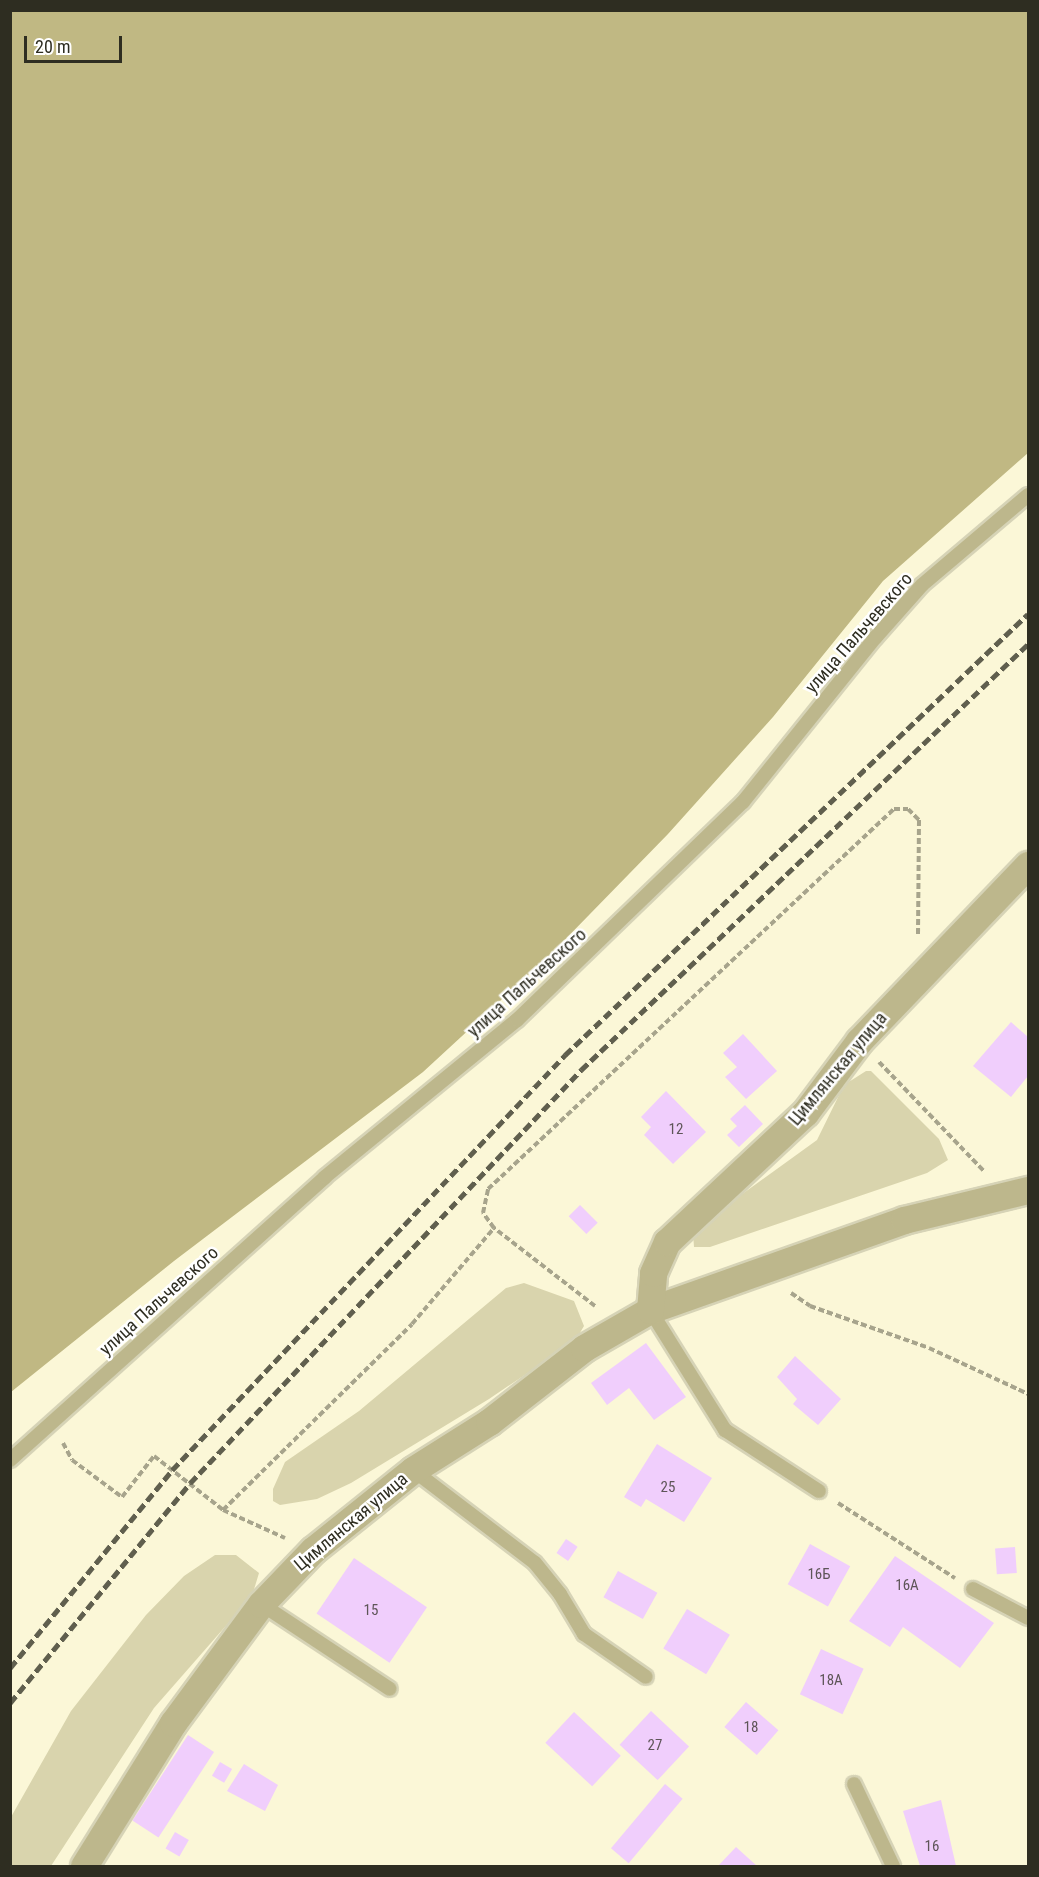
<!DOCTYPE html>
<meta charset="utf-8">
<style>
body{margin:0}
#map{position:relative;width:1039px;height:1877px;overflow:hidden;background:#fbf7d7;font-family:"Roboto Condensed",sans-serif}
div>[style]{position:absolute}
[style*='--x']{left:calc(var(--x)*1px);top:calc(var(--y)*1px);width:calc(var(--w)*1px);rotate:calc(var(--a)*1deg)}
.green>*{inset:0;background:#d9d4ad}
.water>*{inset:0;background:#c0b883}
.building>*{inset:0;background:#f0cefc;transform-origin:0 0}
.path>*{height:4px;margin-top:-2px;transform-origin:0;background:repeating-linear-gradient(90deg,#a7a48c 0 6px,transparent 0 9px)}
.roads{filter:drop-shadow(2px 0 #d6d3b6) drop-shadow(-2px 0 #d6d3b6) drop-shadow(0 2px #d6d3b6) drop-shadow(0 -2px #d6d3b6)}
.lane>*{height:14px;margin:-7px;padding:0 7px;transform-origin:7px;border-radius:7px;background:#bdb78c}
.street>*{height:27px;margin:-13.5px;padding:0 13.5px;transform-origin:13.5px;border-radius:13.5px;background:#bdb78c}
.rail>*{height:4.5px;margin-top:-2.25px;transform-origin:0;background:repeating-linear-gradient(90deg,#605f4e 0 9px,transparent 0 13.5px)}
span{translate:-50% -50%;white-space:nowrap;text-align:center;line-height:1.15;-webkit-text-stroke:5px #fff;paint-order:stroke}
.number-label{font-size:15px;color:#5e5558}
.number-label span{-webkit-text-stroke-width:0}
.street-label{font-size:18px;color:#2e2d21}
.frame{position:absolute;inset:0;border:12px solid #2e2d21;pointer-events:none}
.scale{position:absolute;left:24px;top:36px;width:98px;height:27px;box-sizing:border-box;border:3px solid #2e2d21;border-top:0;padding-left:8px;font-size:18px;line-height:21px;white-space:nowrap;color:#2e2d21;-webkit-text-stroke:4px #fff;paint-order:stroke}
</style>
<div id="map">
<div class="green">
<div style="clip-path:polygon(866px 1071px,871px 1071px,939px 1139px,948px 1160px,927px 1173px,710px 1247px,694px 1247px,693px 1233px,698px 1226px,817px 1140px,844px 1085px)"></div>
<div style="clip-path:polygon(524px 1283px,574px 1301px,584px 1326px,575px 1341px,489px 1399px,351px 1483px,317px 1499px,280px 1505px,273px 1501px,273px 1489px,285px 1462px,359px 1411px,506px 1288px)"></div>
<div style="clip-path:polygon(215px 1555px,236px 1555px,259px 1573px,252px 1596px,154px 1708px,51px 1866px,11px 1866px,11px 1817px,71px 1711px,146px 1615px,184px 1576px)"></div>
</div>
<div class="water">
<div style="clip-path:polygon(11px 10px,1028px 11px,1028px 453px,883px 581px,773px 717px,668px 834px,550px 955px,423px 1072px,174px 1261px,11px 1392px)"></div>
</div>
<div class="building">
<div style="clip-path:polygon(1011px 1022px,1028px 1037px,1028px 1076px,1011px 1097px,973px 1066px)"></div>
<div style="clip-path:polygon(743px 1034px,777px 1071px,746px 1099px,725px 1077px,737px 1067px,723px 1053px)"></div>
<div style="clip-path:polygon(666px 1091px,706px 1132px,673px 1164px,644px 1135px,651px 1127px,641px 1117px)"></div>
<div style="clip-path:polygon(745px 1105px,763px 1124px,739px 1147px,727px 1135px,737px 1126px,730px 1119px)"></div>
<div style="left:580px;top:1205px;width:25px;height:16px;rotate:45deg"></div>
<div style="clip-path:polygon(646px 1343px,686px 1397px,654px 1420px,629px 1388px,607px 1405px,591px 1383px)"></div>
<div style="clip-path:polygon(795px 1356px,841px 1399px,818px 1425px,793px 1404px,797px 1399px,777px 1377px)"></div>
<div style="clip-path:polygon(657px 1444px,712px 1478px,684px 1522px,646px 1499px,641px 1507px,624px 1497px)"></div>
<div style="left:566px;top:1539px;width:14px;height:17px;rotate:34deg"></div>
<div style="left:810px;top:1544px;width:46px;height:46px;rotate:29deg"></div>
<div style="left:1015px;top:1547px;width:26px;height:20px;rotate:86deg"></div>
<div style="clip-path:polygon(895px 1556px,994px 1623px,960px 1668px,903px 1627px,890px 1647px,849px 1621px)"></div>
<div style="left:354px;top:1558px;width:88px;height:67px;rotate:34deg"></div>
<div style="left:618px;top:1571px;width:45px;height:30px;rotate:29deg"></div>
<div style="left:687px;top:1609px;width:50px;height:46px;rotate:31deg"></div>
<div style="left:821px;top:1649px;width:47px;height:50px;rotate:25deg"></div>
<div style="left:746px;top:1702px;width:43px;height:33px;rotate:41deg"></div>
<div style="left:651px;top:1711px;width:52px;height:46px;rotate:43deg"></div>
<div style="left:574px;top:1712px;width:64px;height:42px;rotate:43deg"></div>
<div style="left:188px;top:1735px;width:31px;height:102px;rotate:33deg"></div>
<div style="left:220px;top:1762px;width:14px;height:16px;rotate:30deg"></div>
<div style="clip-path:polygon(244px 1764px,278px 1785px,265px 1811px,227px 1791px)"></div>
<div style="left:665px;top:1784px;width:23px;height:84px;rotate:40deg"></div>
<div style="clip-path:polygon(941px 1800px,956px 1866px,920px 1866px,903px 1811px)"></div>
<div style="left:175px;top:1832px;width:16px;height:19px;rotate:30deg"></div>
<div style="clip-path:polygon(736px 1847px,757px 1866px,718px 1866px)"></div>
</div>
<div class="path">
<div style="--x:879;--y:1062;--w:151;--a:46.1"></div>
<div style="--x:791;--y:1293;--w:23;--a:34"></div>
<div style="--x:810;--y:1306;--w:126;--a:19.4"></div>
<div style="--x:929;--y:1348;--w:109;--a:24.9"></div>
<div style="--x:595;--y:1306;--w:128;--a:-142.3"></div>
<div style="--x:494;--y:1228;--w:19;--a:-126"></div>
<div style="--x:483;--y:1213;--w:25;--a:-78"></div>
<div style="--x:488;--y:1189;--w:556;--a:-43.11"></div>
<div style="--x:894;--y:809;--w:14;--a:0"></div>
<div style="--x:908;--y:809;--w:16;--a:45"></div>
<div style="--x:919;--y:820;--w:115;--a:90.5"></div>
<div style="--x:63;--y:1443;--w:19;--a:62"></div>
<div style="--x:72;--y:1460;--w:62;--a:36.5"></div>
<div style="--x:122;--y:1497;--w:52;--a:-52"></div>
<div style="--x:154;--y:1456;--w:88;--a:38"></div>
<div style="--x:223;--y:1510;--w:68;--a:24.3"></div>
<div style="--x:838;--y:1503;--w:139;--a:32.7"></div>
<div style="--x:223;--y:1510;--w:265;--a:-44.5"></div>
<div style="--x:412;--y:1324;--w:126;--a:-49.5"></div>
</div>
<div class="roads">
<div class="lane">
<div style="--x:650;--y:1310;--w:142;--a:58"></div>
<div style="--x:725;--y:1430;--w:112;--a:33"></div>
<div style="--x:10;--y:1460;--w:423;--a:-41.9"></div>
<div style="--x:325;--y:1177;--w:248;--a:-39.3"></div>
<div style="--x:517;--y:1020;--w:314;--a:-44"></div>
<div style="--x:743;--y:802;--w:211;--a:-51.2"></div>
<div style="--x:875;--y:638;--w:71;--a:-48.4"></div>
<div style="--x:922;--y:585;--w:139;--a:-40.3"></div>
<div style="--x:413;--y:1470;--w:153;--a:37.3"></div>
<div style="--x:535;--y:1563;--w:40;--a:51"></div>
<div style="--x:560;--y:1594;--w:47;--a:59"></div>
<div style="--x:584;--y:1634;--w:75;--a:34.7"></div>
<div style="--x:973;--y:1589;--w:62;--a:27.8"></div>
<div style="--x:261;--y:1604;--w:154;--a:33.4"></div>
<div style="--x:854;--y:1784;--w:91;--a:64.6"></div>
</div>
<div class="street">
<div style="--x:650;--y:1310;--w:269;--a:-19.5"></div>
<div style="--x:904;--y:1220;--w:128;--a:-13.6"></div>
<div style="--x:84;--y:1866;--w:168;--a:-58.1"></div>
<div style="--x:173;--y:1723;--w:148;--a:-53.5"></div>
<div style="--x:261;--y:1604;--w:75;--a:-46.1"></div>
<div style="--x:313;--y:1550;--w:128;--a:-38.7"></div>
<div style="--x:413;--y:1470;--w:90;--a:-32.3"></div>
<div style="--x:489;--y:1422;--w:120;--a:-37.9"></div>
<div style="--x:584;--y:1348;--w:76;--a:-29.9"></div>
<div style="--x:650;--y:1310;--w:37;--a:-85"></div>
<div style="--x:653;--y:1273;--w:34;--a:-66"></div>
<div style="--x:667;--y:1242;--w:189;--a:-43.1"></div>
<div style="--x:805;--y:1113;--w:90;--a:-53.1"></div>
<div style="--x:859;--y:1041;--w:244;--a:-46.2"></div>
</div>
</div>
<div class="rail">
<div style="--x:10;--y:1668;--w:256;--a:-50.7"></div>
<div style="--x:172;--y:1470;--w:572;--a:-46.56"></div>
<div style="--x:565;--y:1055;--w:639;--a:-43.61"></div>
<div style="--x:10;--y:1703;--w:284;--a:-50.7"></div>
<div style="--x:190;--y:1483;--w:569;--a:-46.57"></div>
<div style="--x:581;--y:1070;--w:617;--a:-43.62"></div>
</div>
<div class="number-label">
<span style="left:676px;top:1130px">12</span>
<span style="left:668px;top:1488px">25</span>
<span style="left:819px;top:1575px">16Б</span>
<span style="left:907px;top:1586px">16А</span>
<span style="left:371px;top:1611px">15</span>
<span style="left:831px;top:1681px">18А</span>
<span style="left:751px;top:1728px">18</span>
<span style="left:655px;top:1746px">27</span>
<span style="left:932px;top:1847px">16</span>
</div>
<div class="street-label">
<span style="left:859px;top:633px;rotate:-49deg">улица Пальчевского</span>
<span style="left:527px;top:983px;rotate:-42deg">улица Пальчевского</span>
<span style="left:838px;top:1069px;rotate:-50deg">Цимлянская улица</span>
<span style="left:159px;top:1301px;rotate:-42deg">улица Пальчевского</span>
<span style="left:351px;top:1522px;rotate:-40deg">Цимлянская улица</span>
</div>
<div class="frame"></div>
<div class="scale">20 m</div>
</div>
